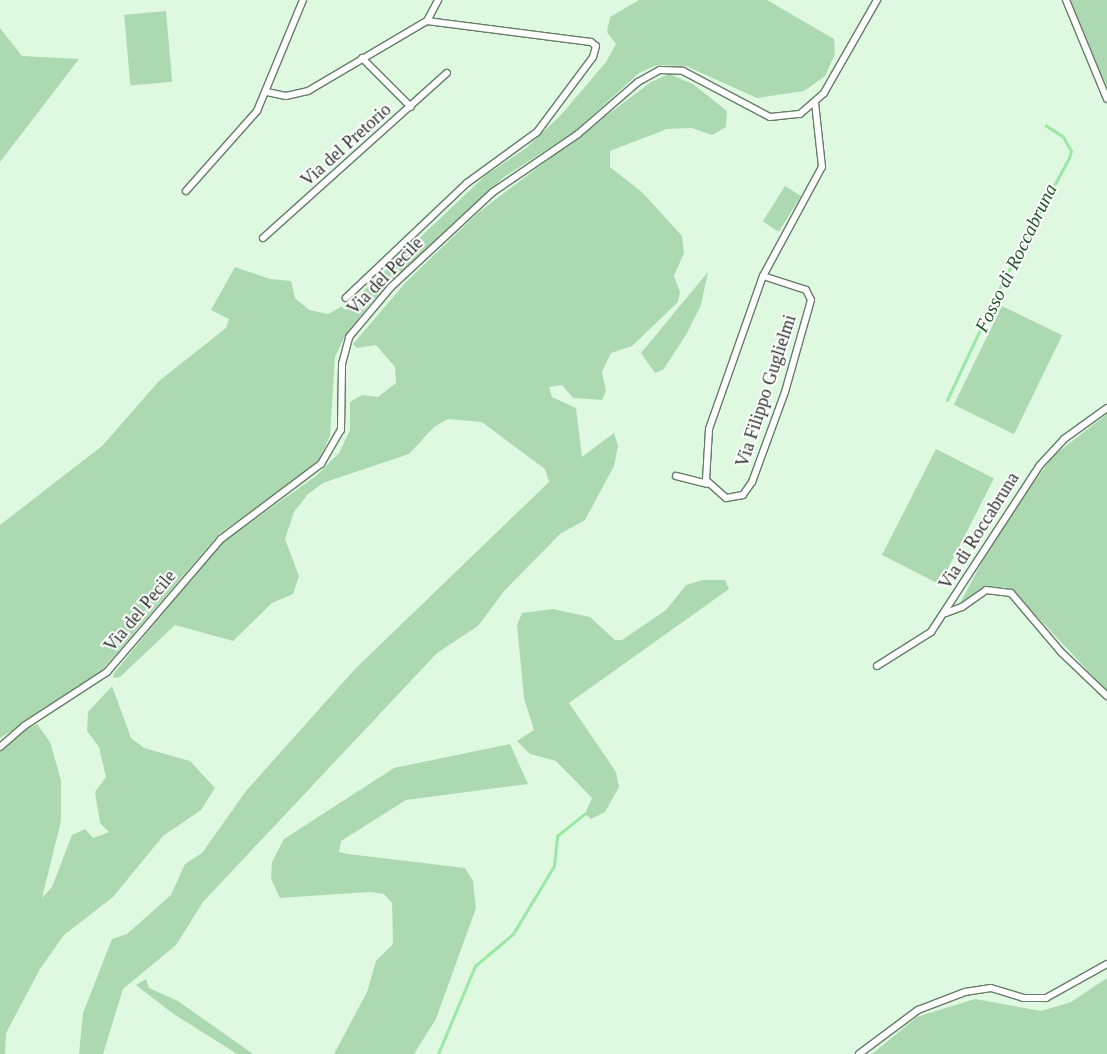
<!DOCTYPE html>
<style>
body{margin:0}
#map{position:relative;width:1107px;height:1054px;overflow:hidden;background:#dff9e1;font-family:Georgia,serif}
div>[style]{position:absolute}
[style*='--x']{left:calc(var(--x)*1px);top:calc(var(--y)*1px);width:calc(var(--w)*1px);rotate:calc(var(--a)*1deg)}
.green>*{inset:0;background:#add9b2;transform-origin:0 0}
.stream>*{height:2.5px;margin:-1.25px;padding:0 1.25px;transform-origin:1.25px;border-radius:1.25px;background:#9ce7a5}
.roads{filter:drop-shadow(1px 0 #667c68) drop-shadow(-1px 0 #667c68) drop-shadow(0 1px #667c68) drop-shadow(0 -1px #667c68)}
.street>*{height:6px;margin:-3px;padding:0 3px;transform-origin:3px;border-radius:3px;background:#fff}
span{translate:-50% -50%;white-space:nowrap;text-align:center;line-height:1.15;-webkit-text-stroke:4px #fefefe;paint-order:stroke}
.street-label{font-size:18px;color:#2a332a}
.water-label{font-size:19px;color:#1e5228;font-style:italic}
</style>
<div id="map">
<div class="green">
<div style="clip-path:polygon(639px 0,767px 0,834px 39px,835px 54px,825px 76px,804px 91px,757px 98px,686px 66px,657px 65px,639px 73px,574px 132px,504px 177px,372px 301px,346px 334px,335px 357px,330px 436px,317px 464px,219px 534px,90px 684px,0 738px,0 525px,102px 446px,159px 381px,226px 328px,229px 319px,211px 310px,235px 267px,270px 279px,291px 281px,295px 298px,309px 310px,328px 314px,354px 300px,486px 175px,526px 148px,561px 115px,606px 62px,616px 44px,607px 32px,610px 17px)"></div>
<div style="clip-path:polygon(1070px 0,1107px 0,1107px 86px,1090px 50px)"></div>
<div style="left:166px;top:11px;width:71px;height:42px;rotate:85deg"></div>
<div style="clip-path:polygon(0 28px,22px 56px,79px 59px,0 162px)"></div>
<div style="clip-path:polygon(669px 74px,693px 84px,727px 111px,726px 127px,712px 135px,692px 128px,667px 129px,610px 151px,610px 167px,643px 193px,682px 236px,684px 253px,674px 276px,680px 292px,678px 302px,632px 346px,611px 353px,602px 372px,606px 391px,602px 400px,573px 398px,562px 385px,549px 387px,552px 397px,576px 408px,582px 457px,614px 433px,618px 446px,614px 466px,585px 520px,560px 534px,505px 590px,478px 626px,437px 653px,203px 902px,176px 945px,123px 989px,103px 1054px,79px 1054px,83px 1013px,112px 939px,127px 934px,171px 895px,185px 864px,202px 853px,246px 791px,355px 669px,549px 482px,545px 469px,482px 422px,448px 419px,434px 427px,409px 454px,323px 483px,308px 494px,294px 512px,285px 539px,299px 576px,293px 594px,272px 603px,233px 641px,175px 625px,120px 677px,113px 678px,114px 673px,220px 544px,316px 476px,339px 453px,350px 430px,350px 402px,362px 395px,378px 397px,396px 383px,395px 367px,376px 345px,357px 348px,353px 344px,406px 282px,479px 212px,651px 82px)"></div>
<div style="left:785px;top:186px;width:19px;height:42px;rotate:32deg"></div>
<div style="clip-path:polygon(708px 272px,701px 305px,686px 335px,663px 370px,655px 373px,641px 353px)"></div>
<div style="left:1002px;top:306px;width:67px;height:110px;rotate:26deg"></div>
<div style="clip-path:polygon(1107px 414px,1107px 691px,1010px 588px,987px 586px,960px 603px,1001px 527px,1053px 456px)"></div>
<div style="left:936px;top:449px;width:65px;height:119px;rotate:27deg"></div>
<div style="clip-path:polygon(703px 580px,725px 580px,729px 589px,569px 703px,616px 772px,619px 787px,605px 812px,591px 819px,585px 814px,592px 798px,556px 761px,530px 754px,517px 741px,534px 730px,524px 698px,517px 625px,522px 613px,553px 609px,590px 617px,615px 640px,622px 640px,666px 610px,686px 585px)"></div>
<div style="clip-path:polygon(112px 686px,131px 738px,144px 748px,190px 761px,215px 788px,201px 810px,163px 836px,113px 897px,64px 935px,40px 969px,6px 1033px,5px 1054px,0 1054px,0 749px,9px 738px,37px 724px,50px 742px,61px 780px,61px 821px,42px 898px,52px 887px,72px 835px,85px 829px,93px 838px,109px 832px,100px 823px,95px 792px,106px 777px,99px 747px,87px 731px,88px 712px)"></div>
<div style="clip-path:polygon(510px 744px,528px 784px,406px 800px,341px 841px,339px 852px,348px 854px,465px 868px,473px 881px,476px 908px,436px 1019px,414px 1054px,334px 1054px,367px 992px,376px 961px,393px 944px,392px 903px,384px 894px,370px 892px,280px 898px,271px 879px,272px 862px,284px 839px,394px 768px)"></div>
<div style="clip-path:polygon(1107px 978px,1107px 1054px,872px 1054px,917px 1017px,939px 1010px,975px 999px,1041px 1011px,1071px 1002px)"></div>
<div style="clip-path:polygon(146px 979px,149px 988px,178px 1001px,253px 1054px,237px 1054px,172px 1013px,136px 985px)"></div>
</div>
<div class="stream">
<div style="--x:947;--y:400;--w:134;--a:-64.8"></div>
<div style="--x:1004;--y:279;--w:137;--a:-61.8"></div>
<div style="--x:1069;--y:158;--w:7;--a:-74"></div>
<div style="--x:1071;--y:151;--w:16;--a:-120"></div>
<div style="--x:1063;--y:137;--w:20;--a:-147"></div>
<div style="--x:438;--y:1054;--w:95;--a:-67.2"></div>
<div style="--x:475;--y:966;--w:50;--a:-40.1"></div>
<div style="--x:513;--y:934;--w:79;--a:-58.9"></div>
<div style="--x:554;--y:866;--w:30;--a:-84"></div>
<div style="--x:557;--y:836;--w:35;--a:-39"></div>
</div>
<div class="roads">
<div class="street">
<div style="--x:1066;--y:0;--w:107;--a:67.5"></div>
<div style="--x:427;--y:21;--w:24;--a:-62"></div>
<div style="--x:362;--y:58;--w:69;--a:45"></div>
<div style="--x:267;--y:92;--w:19;--a:12"></div>
<div style="--x:286;--y:96;--w:23;--a:-13"></div>
<div style="--x:308;--y:91;--w:138;--a:-30.5"></div>
<div style="--x:427;--y:21;--w:165;--a:7.3"></div>
<div style="--x:591;--y:42;--w:6;--a:39"></div>
<div style="--x:596;--y:46;--w:11;--a:105"></div>
<div style="--x:593;--y:57;--w:94;--a:126.7"></div>
<div style="--x:537;--y:132;--w:87;--a:143.9"></div>
<div style="--x:467;--y:183;--w:167;--a:136.5"></div>
<div style="--x:186;--y:191;--w:107;--a:-48.4"></div>
<div style="--x:257;--y:111;--w:120;--a:-67.5"></div>
<div style="--x:263;--y:238;--w:247;--a:-41.9"></div>
<div style="--x:763;--y:276;--w:45;--a:18"></div>
<div style="--x:806;--y:290;--w:11;--a:63"></div>
<div style="--x:811;--y:300;--w:96;--a:105.8"></div>
<div style="--x:785;--y:392;--w:96;--a:110.1"></div>
<div style="--x:752;--y:482;--w:16;--a:125"></div>
<div style="--x:743;--y:495;--w:17;--a:170"></div>
<div style="--x:726;--y:498;--w:27;--a:-138"></div>
<div style="--x:706;--y:480;--w:51;--a:-86.6"></div>
<div style="--x:709;--y:429;--w:162;--a:-70.6"></div>
<div style="--x:763;--y:276;--w:124;--a:-61.6"></div>
<div style="--x:822;--y:167;--w:64;--a:-96.2"></div>
<div style="--x:676;--y:476;--w:32;--a:14"></div>
<div style="--x:946;--y:613;--w:17;--a:-21"></div>
<div style="--x:962;--y:607;--w:29;--a:-35"></div>
<div style="--x:986;--y:590;--w:25;--a:7"></div>
<div style="--x:1011;--y:593;--w:77;--a:49.7"></div>
<div style="--x:1061;--y:652;--w:64;--a:43.7"></div>
<div style="--x:877;--y:666;--w:64;--a:-32.2"></div>
<div style="--x:931;--y:632;--w:199;--a:-56.9"></div>
<div style="--x:1040;--y:465;--w:35;--a:-47"></div>
<div style="--x:1064;--y:439;--w:53;--a:-35.8"></div>
<div style="--x:0;--y:747;--w:32;--a:-41"></div>
<div style="--x:24;--y:726;--w:99;--a:-33"></div>
<div style="--x:107;--y:672;--w:175;--a:-49.4"></div>
<div style="--x:221;--y:539;--w:125;--a:-36.9"></div>
<div style="--x:321;--y:464;--w:39;--a:-60"></div>
<div style="--x:341;--y:430;--w:66;--a:-89.1"></div>
<div style="--x:342;--y:364;--w:28;--a:-75"></div>
<div style="--x:349;--y:337;--w:65;--a:-50"></div>
<div style="--x:391;--y:287;--w:139;--a:-43"></div>
<div style="--x:493;--y:192;--w:103;--a:-34.3"></div>
<div style="--x:578;--y:134;--w:79;--a:-40.9"></div>
<div style="--x:638;--y:82;--w:25;--a:-29"></div>
<div style="--x:660;--y:70;--w:23;--a:2"></div>
<div style="--x:683;--y:71;--w:98;--a:27.9"></div>
<div style="--x:770;--y:117;--w:30;--a:-6"></div>
<div style="--x:800;--y:114;--w:32;--a:-41"></div>
<div style="--x:824;--y:93;--w:107;--a:-60.3"></div>
<div style="--x:859;--y:1054;--w:74;--a:-36.7"></div>
<div style="--x:918;--y:1010;--w:50;--a:-21"></div>
<div style="--x:965;--y:992;--w:26;--a:-9"></div>
<div style="--x:991;--y:988;--w:34;--a:17"></div>
<div style="--x:1023;--y:998;--w:23;--a:0"></div>
<div style="--x:1046;--y:998;--w:70;--a:-29.1"></div>
</div>
</div>
<div class="street-label">
<span style="left:346px;top:145px;rotate:-42deg">Via del Pretorio</span>
<span style="left:385px;top:276px;rotate:-46deg">Via del Pecile</span>
<span style="left:766px;top:391px;rotate:-72deg">Via Filippo Guglielmi</span>
<span style="left:979px;top:531px;rotate:-58deg">Via di Roccabruna</span>
<span style="left:140px;top:611px;rotate:-50deg">Via del Pecile</span>
</div>
<div class="water-label">
<span style="left:1016px;top:258px;rotate:-64deg">Fosso di Roccabruna</span>
</div>
</div>
